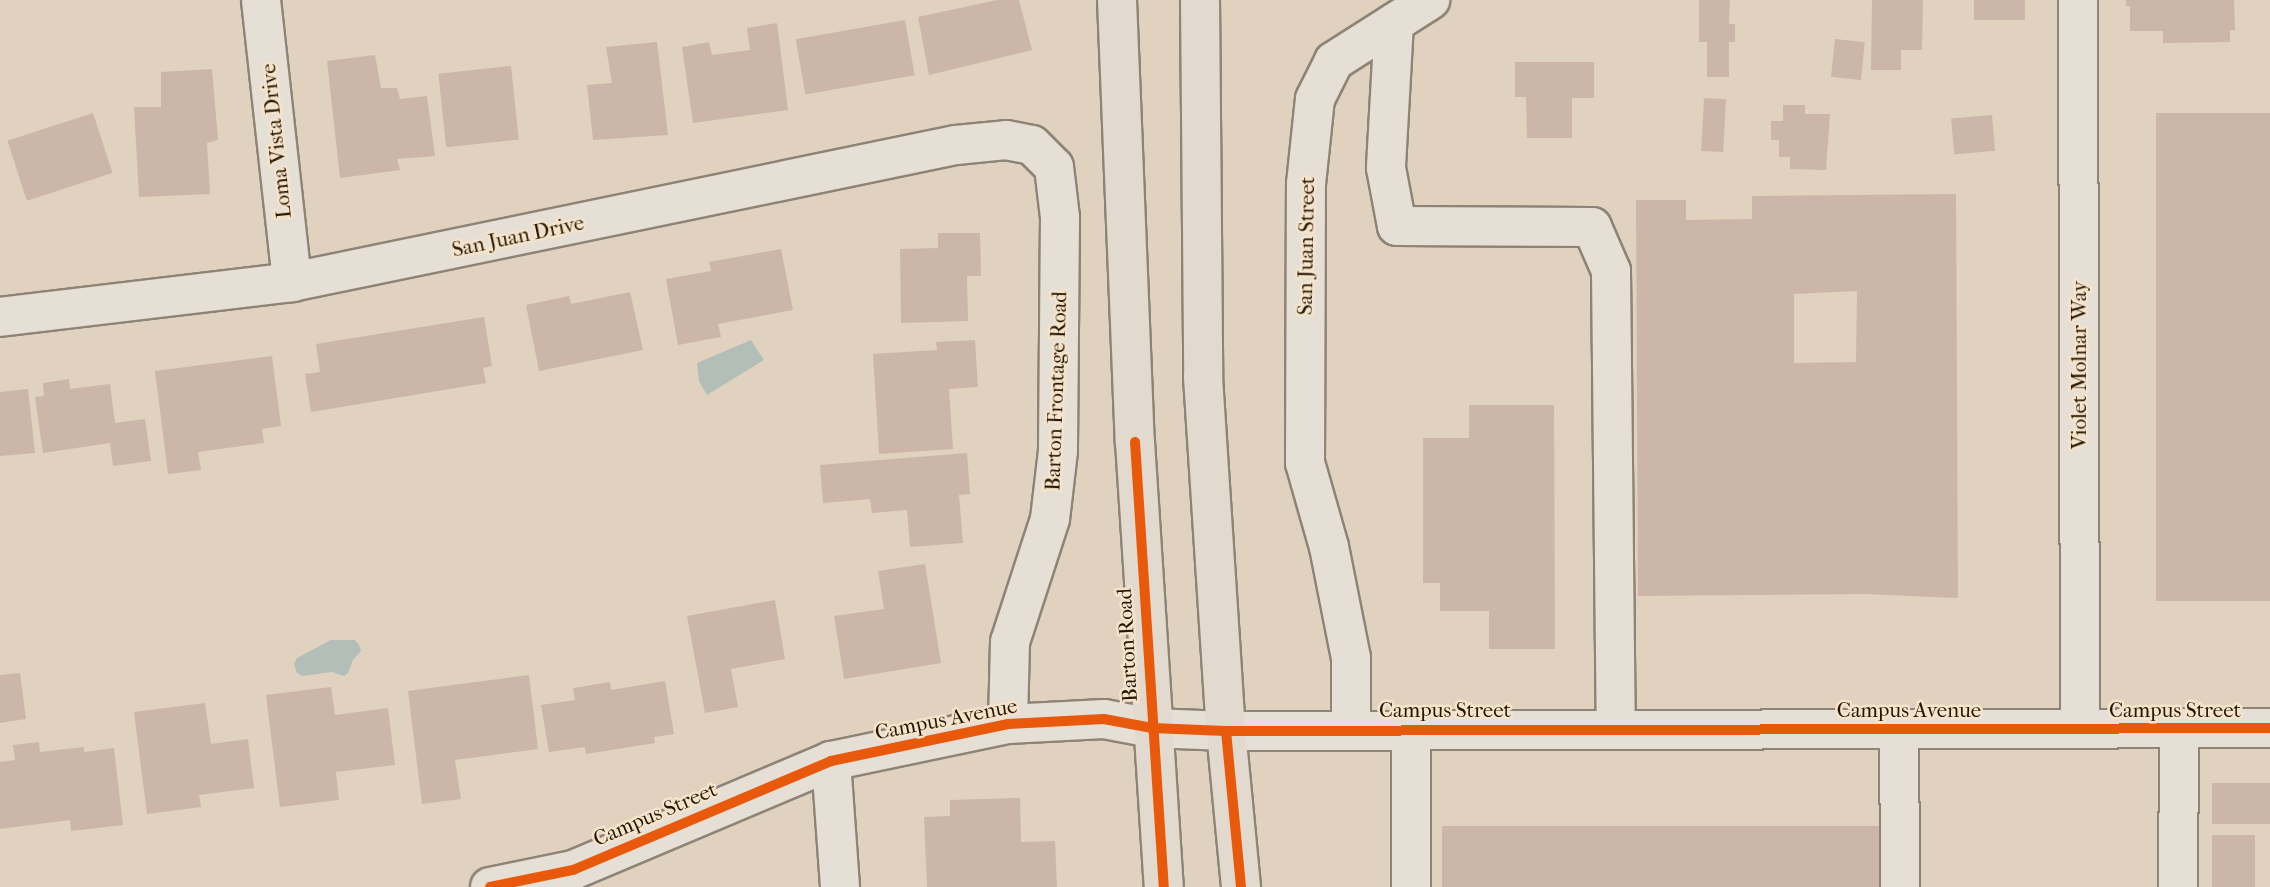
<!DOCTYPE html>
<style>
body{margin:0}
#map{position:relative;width:2270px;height:887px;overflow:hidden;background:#e0d2be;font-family:"IM FELL French Canon",serif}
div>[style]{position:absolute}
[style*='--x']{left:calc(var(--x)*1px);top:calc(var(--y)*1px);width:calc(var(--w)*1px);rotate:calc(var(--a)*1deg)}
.water>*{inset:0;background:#b3beb9}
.building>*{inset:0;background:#cbb6a9;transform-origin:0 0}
.roads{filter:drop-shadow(2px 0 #8e8476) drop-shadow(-2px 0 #8e8476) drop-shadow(0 2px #8e8476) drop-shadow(0 -2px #8e8476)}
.minor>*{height:38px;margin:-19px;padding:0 19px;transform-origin:19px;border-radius:19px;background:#e6dfd5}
.major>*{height:38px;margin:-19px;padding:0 19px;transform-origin:19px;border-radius:19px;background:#e2dace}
.cycleway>*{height:10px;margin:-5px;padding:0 5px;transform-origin:5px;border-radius:5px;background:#e8590c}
span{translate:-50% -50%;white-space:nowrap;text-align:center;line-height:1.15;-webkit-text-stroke:5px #f5e4cb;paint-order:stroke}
.street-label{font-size:21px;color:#251602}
</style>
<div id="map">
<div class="water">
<div style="clip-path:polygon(751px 340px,764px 360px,707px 395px,699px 381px,697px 363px)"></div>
<div style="clip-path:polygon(331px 640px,355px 640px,359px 645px,361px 651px,353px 660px,348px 673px,344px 676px,332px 672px,303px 676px,297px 673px,294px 664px,297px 658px)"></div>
</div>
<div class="building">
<div style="clip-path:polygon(997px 0,1019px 0,1032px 50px,929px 75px,918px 17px)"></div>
<div style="clip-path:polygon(1699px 0,1730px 0,1729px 24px,1735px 24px,1735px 42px,1729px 42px,1729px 77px,1707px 77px,1707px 42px,1699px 42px)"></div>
<div style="clip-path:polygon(1872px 0,1923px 0,1922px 50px,1901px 50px,1901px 70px,1871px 70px)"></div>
<div style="left:1974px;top:0;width:51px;height:20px"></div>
<div style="clip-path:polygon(2126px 0,2234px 0,2235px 30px,2230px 30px,2230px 42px,2163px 43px,2163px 31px,2130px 31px,2130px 6px,2126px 6px)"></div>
<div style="left:905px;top:20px;width:56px;height:111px;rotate:80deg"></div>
<div style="clip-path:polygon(777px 23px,788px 110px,693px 123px,682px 47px,709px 42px,712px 55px,750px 50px,747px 28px)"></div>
<div style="left:1835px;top:39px;width:30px;height:38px;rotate:6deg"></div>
<div style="clip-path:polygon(657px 42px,668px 135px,593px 140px,587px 85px,612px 83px,606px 47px)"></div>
<div style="clip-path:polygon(375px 55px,381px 88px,397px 88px,400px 99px,427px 96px,435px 156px,397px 159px,400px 170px,340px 178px,327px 61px)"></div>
<div style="clip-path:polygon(1515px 62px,1594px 62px,1594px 98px,1572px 98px,1572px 138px,1527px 138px,1526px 97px,1515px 97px)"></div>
<div style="left:511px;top:66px;width:74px;height:73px;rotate:84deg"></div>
<div style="clip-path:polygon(212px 69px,218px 140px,207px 143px,210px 194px,139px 197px,134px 107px,161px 107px,161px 72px)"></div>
<div style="left:1704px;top:98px;width:22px;height:53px;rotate:3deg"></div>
<div style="clip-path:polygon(1783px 105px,1805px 105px,1805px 114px,1830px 114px,1826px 170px,1790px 169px,1790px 157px,1779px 157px,1779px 140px,1771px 140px,1771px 121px,1783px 121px)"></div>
<div style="left:93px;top:113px;width:63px;height:90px;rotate:72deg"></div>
<div style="left:2270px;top:113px;width:488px;height:114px;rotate:90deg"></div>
<div style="left:1992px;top:115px;width:36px;height:41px;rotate:85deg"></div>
<div style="clip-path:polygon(evenodd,1956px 194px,1958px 598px,1865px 594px,1638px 596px,1636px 200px,1686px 200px,1686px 220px,1752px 219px,1752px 196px,1956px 194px,1857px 291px,1856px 362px,1794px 363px,1794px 294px,1857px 291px)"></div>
<div style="clip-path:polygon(938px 233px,980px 233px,981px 276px,967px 276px,968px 321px,901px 323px,900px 249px,938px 248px)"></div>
<div style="clip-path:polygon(781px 249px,793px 310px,718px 324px,721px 337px,678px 345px,666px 279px,711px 271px,709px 262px)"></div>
<div style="clip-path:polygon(630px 292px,643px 350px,539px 371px,526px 305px,569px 296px,571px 304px)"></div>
<div style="clip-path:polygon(484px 317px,492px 366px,483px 368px,486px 383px,311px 412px,305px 374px,320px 372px,316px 344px)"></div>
<div style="clip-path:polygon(975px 340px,978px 387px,949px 389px,953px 449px,879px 454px,873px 354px,937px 350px,936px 342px)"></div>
<div style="clip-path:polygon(272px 356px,281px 426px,262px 429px,264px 443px,198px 452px,201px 470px,168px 474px,155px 371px)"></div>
<div style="clip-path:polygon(69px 379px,70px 389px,110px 384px,115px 423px,145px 419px,151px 461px,113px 466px,110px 443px,43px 453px,35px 397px,44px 396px,43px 383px)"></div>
<div style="clip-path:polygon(28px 389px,35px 453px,0 456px,0 392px)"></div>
<div style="clip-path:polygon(1469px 405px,1554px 405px,1555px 649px,1489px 649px,1489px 611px,1440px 611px,1440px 583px,1423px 583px,1423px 438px,1469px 438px)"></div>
<div style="clip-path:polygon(967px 453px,970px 494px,959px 495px,963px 543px,910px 547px,907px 510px,872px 513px,870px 499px,823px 503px,820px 465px)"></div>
<div style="clip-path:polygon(925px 564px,941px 663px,844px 679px,834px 616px,884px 609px,878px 571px)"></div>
<div style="clip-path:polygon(775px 600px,785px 659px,731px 669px,738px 707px,705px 713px,687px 616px)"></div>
<div style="clip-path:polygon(20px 673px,26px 719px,0 723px,0 675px)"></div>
<div style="clip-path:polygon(529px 675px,538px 749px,455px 760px,461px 799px,422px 804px,408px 691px)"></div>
<div style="clip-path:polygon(665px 681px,674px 734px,654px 737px,655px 743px,586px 754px,585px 747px,549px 752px,541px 705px,575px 700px,573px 688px,610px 682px,611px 690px)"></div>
<div style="clip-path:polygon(331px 687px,335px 715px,388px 708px,395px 765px,336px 772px,339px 800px,280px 807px,266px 695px)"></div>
<div style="clip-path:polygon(205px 703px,211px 744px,248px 739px,254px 788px,199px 795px,201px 807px,147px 814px,134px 712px)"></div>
<div style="clip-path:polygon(39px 742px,40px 752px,84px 747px,84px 752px,114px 748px,123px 825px,71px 831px,70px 820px,0 829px,0 762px,15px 760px,13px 745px)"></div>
<div style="left:2212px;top:783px;width:58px;height:41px"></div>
<div style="clip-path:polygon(1020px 798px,1021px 842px,1055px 841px,1057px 887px,927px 887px,924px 817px,950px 816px,950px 800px)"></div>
<div style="left:1442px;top:826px;width:440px;height:61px"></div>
<div style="left:2212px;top:835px;width:43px;height:52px"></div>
</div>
<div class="roads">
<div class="minor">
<div style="--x:261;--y:0;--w:284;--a:83.7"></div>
<div style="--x:2078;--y:0;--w:729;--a:89.84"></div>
<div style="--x:1394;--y:23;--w:145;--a:93.2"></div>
<div style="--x:1386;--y:168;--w:59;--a:79.3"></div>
<div style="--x:1397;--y:226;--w:195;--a:0.3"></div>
<div style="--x:1592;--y:227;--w:48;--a:66.6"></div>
<div style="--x:1611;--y:271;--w:458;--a:89.4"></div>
<div style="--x:0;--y:317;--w:294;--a:-6.8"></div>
<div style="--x:292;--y:282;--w:678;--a:-11.66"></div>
<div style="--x:956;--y:145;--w:50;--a:-5.7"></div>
<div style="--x:1006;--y:140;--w:26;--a:11"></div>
<div style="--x:1032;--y:145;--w:31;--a:45"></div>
<div style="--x:1054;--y:167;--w:50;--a:83.2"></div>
<div style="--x:1060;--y:217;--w:234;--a:90.5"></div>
<div style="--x:1058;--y:451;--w:68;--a:96.7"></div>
<div style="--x:1050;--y:519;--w:129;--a:108"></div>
<div style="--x:1010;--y:642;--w:82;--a:91.4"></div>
<div style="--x:1899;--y:729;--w:158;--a:89.6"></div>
<div style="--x:1351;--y:730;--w:72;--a:-90"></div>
<div style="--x:1351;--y:658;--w:113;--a:-101.2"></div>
<div style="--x:1329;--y:547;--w:87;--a:-105.9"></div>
<div style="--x:1305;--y:463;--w:279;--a:-89.8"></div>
<div style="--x:1306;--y:184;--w:85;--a:-84"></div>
<div style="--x:1315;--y:99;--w:42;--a:-63.4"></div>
<div style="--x:1334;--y:61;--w:114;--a:-32.4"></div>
<div style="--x:1411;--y:730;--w:157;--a:90"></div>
<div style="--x:831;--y:761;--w:126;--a:85.9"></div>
<div style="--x:490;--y:887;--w:85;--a:-11.6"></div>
<div style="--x:573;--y:870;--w:280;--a:-22.9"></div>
<div style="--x:831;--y:761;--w:181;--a:-11.8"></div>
<div style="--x:1008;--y:724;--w:96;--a:-3"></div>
<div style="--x:1104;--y:719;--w:49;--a:10.6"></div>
<div style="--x:1152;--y:728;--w:74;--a:2.3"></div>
<div style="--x:1226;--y:731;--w:1044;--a:-0.16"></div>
<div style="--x:2178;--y:887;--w:158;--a:-89.6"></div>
</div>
<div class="major">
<div style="--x:1117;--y:0;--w:442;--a:87.7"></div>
<div style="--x:1135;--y:442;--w:446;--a:86.3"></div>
<div style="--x:1200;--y:0;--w:377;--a:89.5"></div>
<div style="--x:1203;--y:377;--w:355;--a:86.3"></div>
<div style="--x:1226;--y:731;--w:157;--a:84.5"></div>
</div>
</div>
<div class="cycleway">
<div style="--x:1135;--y:442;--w:446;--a:86.3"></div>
<div style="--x:1226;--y:731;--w:157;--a:84.5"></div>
<div style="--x:490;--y:887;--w:85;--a:-11.6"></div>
<div style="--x:573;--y:870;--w:280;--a:-22.9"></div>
<div style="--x:831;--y:761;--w:181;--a:-11.8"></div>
<div style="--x:1008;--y:724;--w:96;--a:-3"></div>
<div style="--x:1104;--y:719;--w:49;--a:10.6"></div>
<div style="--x:1152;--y:728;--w:74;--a:2.3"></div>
<div style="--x:1226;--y:731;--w:1044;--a:-0.16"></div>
</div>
<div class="street-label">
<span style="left:276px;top:141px;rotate:-96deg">Loma Vista Drive</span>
<span style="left:518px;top:236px;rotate:-12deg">San Juan Drive</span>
<span style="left:1306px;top:246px;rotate:-89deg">San Juan Street</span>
<span style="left:2079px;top:365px;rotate:-90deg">Violet Molnar Way</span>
<span style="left:1056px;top:391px;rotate:-88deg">Barton Frontage Road</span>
<span style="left:1127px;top:645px;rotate:-93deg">Barton Road</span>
<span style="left:1445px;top:710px">Campus Street</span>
<span style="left:1909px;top:710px">Campus Avenue</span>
<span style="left:2175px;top:710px">Campus Street</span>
<span style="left:946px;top:719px;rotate:-11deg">Campus Avenue</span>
<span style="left:655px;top:814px;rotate:-23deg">Campus Street</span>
</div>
</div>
